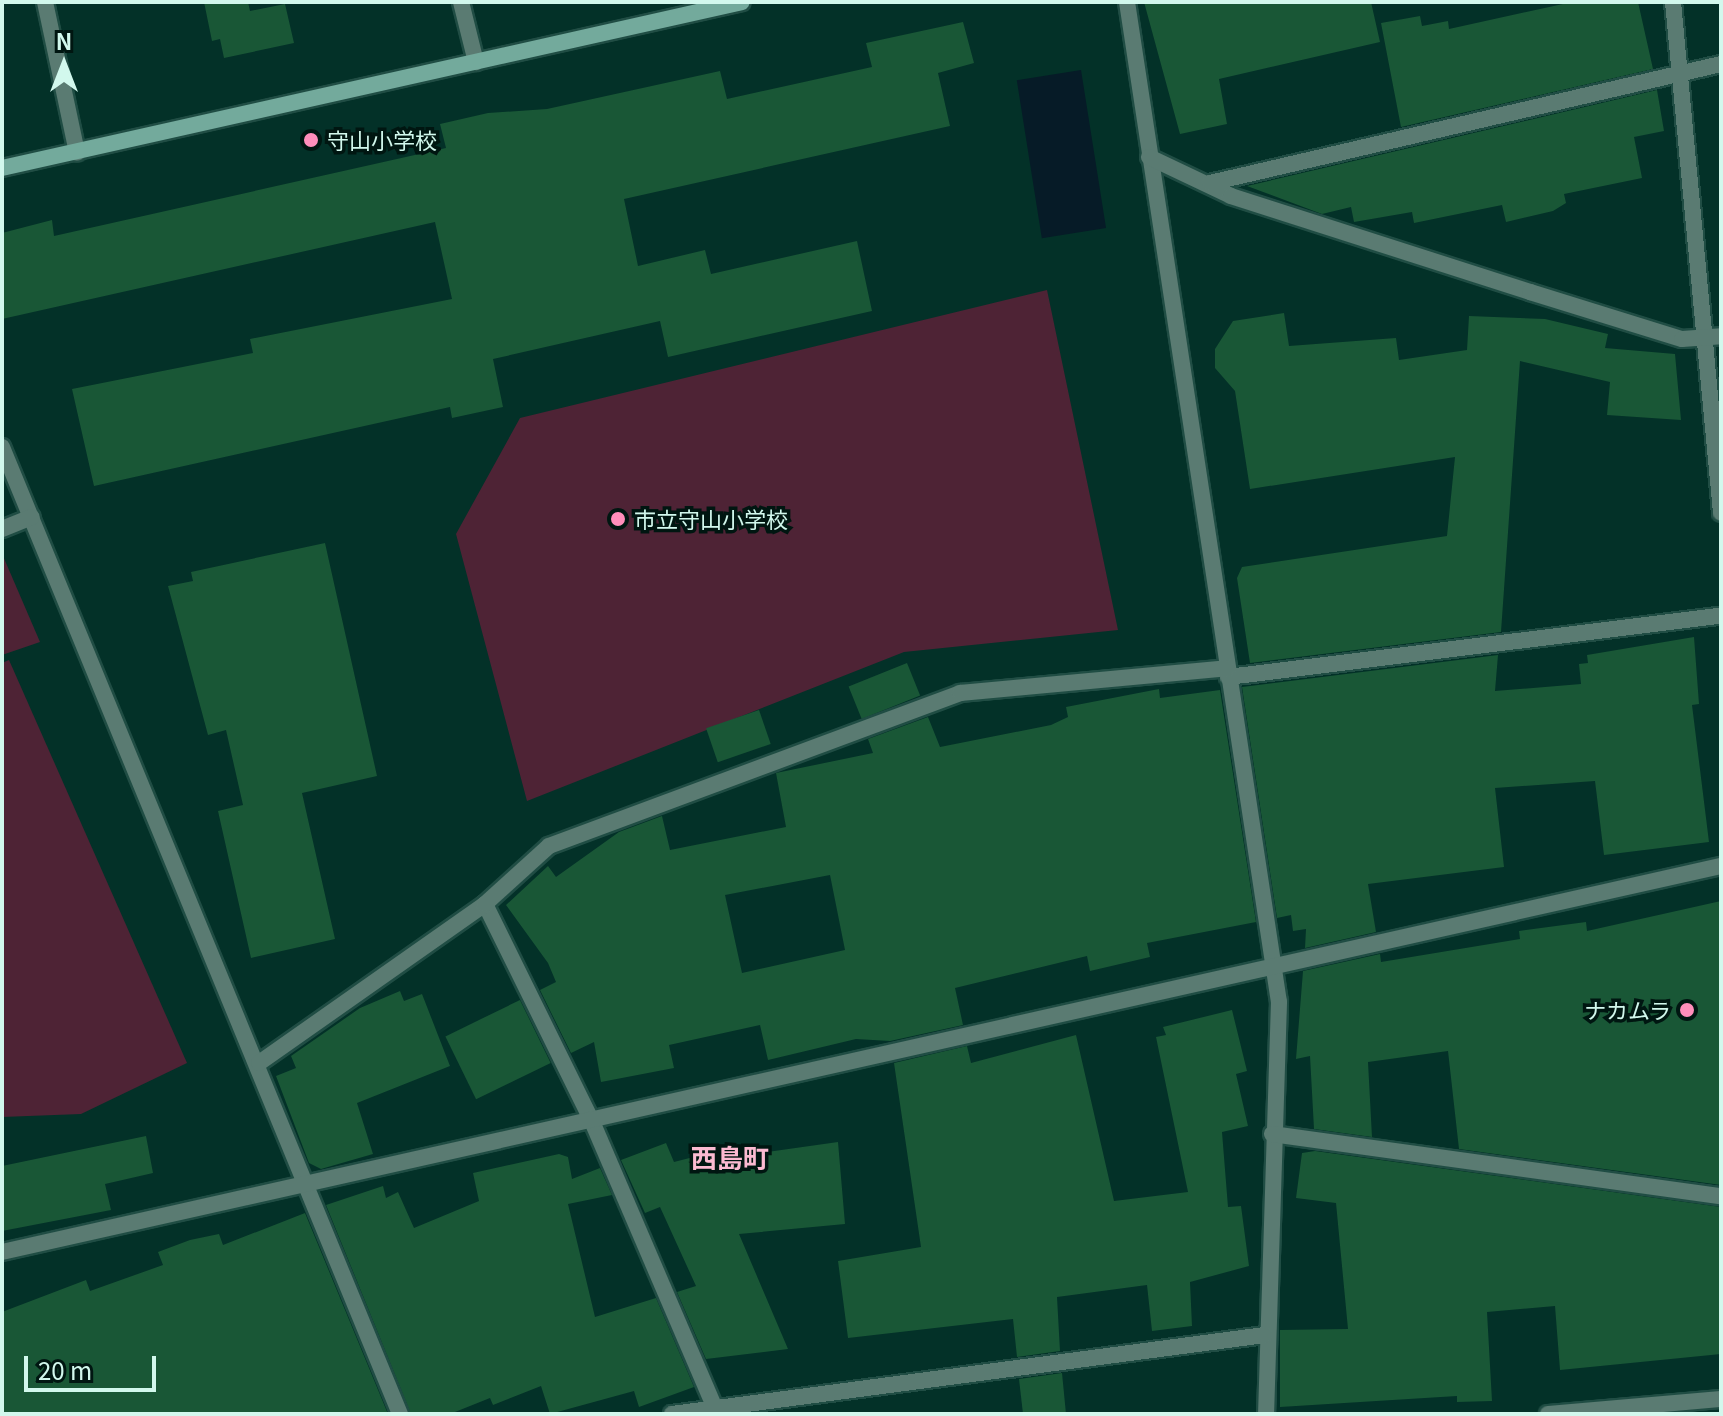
<!DOCTYPE html>
<meta charset="utf-8">
<style>
body{margin:0}
#map{position:relative;width:1723px;height:1416px;overflow:hidden;background:#033128;font-family:Georgia,"Noto Sans JP",serif}
div>[style]{position:absolute}
[style*='--x']{left:calc(var(--x)*1px);top:calc(var(--y)*1px);width:calc(var(--w)*1px);rotate:calc(var(--a)*1deg)}
.green>*{inset:0;background:#4e2335}
.water>*{inset:0;background:#061b27;transform-origin:0 0}
.building>*{inset:0;background:#195736;transform-origin:0 0}
.roads{filter:drop-shadow(2px 0 #204d44) drop-shadow(-2px 0 #204d44) drop-shadow(0 2px #204d44) drop-shadow(0 -2px #204d44)}
.street>*{height:16px;margin:-8px;padding:0 8px;transform-origin:8px;border-radius:8px;background:#5a7b72}
.secondary>*{height:16px;margin:-8px;padding:0 8px;transform-origin:8px;border-radius:8px;background:#73aa9c}
.dots>*{width:22px;height:22px;translate:-50% -50%;box-sizing:border-box;border:4px solid #001611;border-radius:50%}
span{translate:-50% -50%;white-space:nowrap;text-align:center;line-height:1.15;-webkit-text-stroke:7px #001611;paint-order:stroke}
.poi-label{font-size:22px;color:#d2f8ed}
.left{translate:0 -50%;text-align:left}
.right{translate:-100% -50%;text-align:right}
.quarter-label{font-size:26px;color:#fbbad1;font-weight:700}
.frame{position:absolute;inset:0;border:4px solid #d2f8ed;pointer-events:none}
.north{position:absolute;left:24px;top:24px;width:80px;height:80px;-webkit-text-stroke:6px #001611;paint-order:stroke;rotate:0deg;font-size:22px;font-weight:700;line-height:32px;text-align:center;color:#d2f8ed}
.north::after{content:'';display:block;margin:auto;width:28px;height:36px;background:#d2f8ed;clip-path:polygon(50% 0,100% 100%,50% 72%,0 100%)}
.scale{position:absolute;left:24px;top:1356px;width:132px;height:36px;box-sizing:border-box;border:4px solid #d2f8ed;border-top:0;padding-left:10px;font-size:24px;line-height:28px;white-space:nowrap;color:#d2f8ed;-webkit-text-stroke:6px #001611;paint-order:stroke}
</style>
<div id="map">
<div class="green">
<div style="clip-path:polygon(1047px 290px,1118px 630px,904px 652px,527px 801px,456px 534px,520px 418px)"></div>
<div style="clip-path:polygon(3px 556px,40px 642px,2px 655px,2px 557px)"></div>
<div style="clip-path:polygon(9px 660px,187px 1063px,81px 1114px,2px 1117px,2px 663px)"></div>
</div>
<div class="water">
<div style="left:1081px;top:70px;width:160px;height:65px;rotate:81deg"></div>
</div>
<div class="building">
<div style="clip-path:polygon(204px 2px,248px 2px,250px 11px,285px 4px,294px 43px,224px 58px,220px 39px,212px 41px)"></div>
<div style="clip-path:polygon(1144px 2px,1371px 2px,1380px 42px,1219px 79px,1227px 124px,1180px 134px)"></div>
<div style="clip-path:polygon(1572px 2px,1638px 2px,1653px 69px,1401px 127px,1381px 23px,1420px 16px,1422px 26px,1448px 21px,1449px 29px)"></div>
<div style="clip-path:polygon(963px 22px,974px 63px,938px 73px,950px 126px,624px 199px,638px 266px,705px 250px,711px 274px,857px 241px,872px 311px,668px 357px,660px 321px,493px 359px,503px 407px,452px 418px,450px 407px,94px 486px,72px 389px,253px 353px,250px 339px,452px 299px,435px 222px,2px 319px,2px 233px,52px 220px,54px 236px,446px 148px,440px 124px,488px 113px,547px 109px,720px 71px,727px 99px,872px 67px,866px 43px)"></div>
<div style="clip-path:polygon(1657px 90px,1664px 131px,1634px 137px,1642px 178px,1564px 194px,1566px 203px,1553px 211px,1506px 222px,1502px 205px,1414px 223px,1412px 212px,1354px 222px,1351px 207px,1322px 214px,1247px 186px)"></div>
<div style="clip-path:polygon(1284px 313px,1289px 346px,1396px 338px,1399px 360px,1467px 350px,1469px 316px,1545px 319px,1608px 334px,1605px 348px,1675px 354px,1681px 420px,1607px 415px,1610px 382px,1520px 361px,1501px 632px,1250px 663px,1237px 578px,1242px 567px,1447px 536px,1455px 457px,1250px 489px,1235px 391px,1215px 368px,1215px 349px,1233px 321px)"></div>
<div style="clip-path:polygon(325px 543px,377px 776px,302px 793px,335px 939px,251px 958px,218px 811px,243px 805px,226px 730px,208px 735px,168px 586px,193px 581px,191px 572px)"></div>
<div style="clip-path:polygon(1694px 637px,1699px 704px,1692px 705px,1709px 842px,1604px 855px,1595px 781px,1495px 788px,1504px 867px,1368px 884px,1376px 932px,1305px 948px,1306px 929px,1293px 931px,1291px 915px,1277px 918px,1242px 687px,1498px 655px,1495px 691px,1581px 684px,1579px 664px,1588px 663px,1587px 655px)"></div>
<div style="left:907px;top:663px;width:35px;height:63px;rotate:68deg"></div>
<div style="clip-path:polygon(evenodd,1159px 689px,1160px 698px,1220px 690px,1256px 922px,1147px 943px,1150px 957px,1090px 971px,1087px 956px,955px 988px,963px 1025px,890px 1041px,856px 1039px,768px 1060px,760px 1025px,669px 1045px,674px 1068px,601px 1082px,594px 1042px,571px 1053px,540px 990px,556px 982px,548px 963px,506px 905px,548px 866px,556px 877px,619px 832px,662px 816px,670px 850px,786px 827px,776px 773px,873px 753px,868px 739px,928px 717px,940px 747px,1051px 725px,1068px 717px,1066px 707px,1159px 689px,830px 875px,845px 950px,742px 973px,725px 895px,830px 875px)"></div>
<div style="left:759px;top:710px;width:36px;height:56px;rotate:71deg"></div>
<div style="clip-path:polygon(1721px 901px,1721px 1185px,1459px 1149px,1448px 1051px,1368px 1062px,1372px 1137px,1314px 1129px,1310px 1056px,1296px 1059px,1303px 971px,1380px 954px,1381px 962px,1520px 939px,1519px 931px,1586px 922px,1587px 931px)"></div>
<div style="clip-path:polygon(400px 991px,404px 1001px,422px 994px,450px 1066px,357px 1103px,373px 1154px,321px 1169px,309px 1163px,276px 1076px,296px 1068px,291px 1056px,360px 1008px)"></div>
<div style="left:520px;top:1000px;width:70px;height:83px;rotate:64deg"></div>
<div style="clip-path:polygon(1232px 1010px,1247px 1071px,1236px 1074px,1248px 1126px,1222px 1132px,1228px 1207px,1241px 1206px,1249px 1266px,1190px 1282px,1192px 1326px,1152px 1331px,1147px 1285px,1057px 1297px,1060px 1351px,1017px 1357px,1013px 1319px,848px 1338px,838px 1261px,921px 1247px,894px 1063px,967px 1046px,971px 1063px,1076px 1035px,1114px 1201px,1188px 1192px,1156px 1037px,1166px 1035px,1163px 1027px)"></div>
<div style="clip-path:polygon(146px 1136px,153px 1173px,105px 1184px,111px 1210px,2px 1231px,2px 1166px)"></div>
<div style="clip-path:polygon(838px 1142px,845px 1224px,739px 1234px,788px 1349px,706px 1359px,677px 1292px,696px 1286px,660px 1207px,645px 1213px,621px 1160px,666px 1143px,674px 1162px,744px 1144px,747px 1155px)"></div>
<div style="clip-path:polygon(1315px 1151px,1721px 1207px,1721px 1354px,1560px 1370px,1555px 1306px,1487px 1312px,1492px 1401px,1457px 1402px,1457px 1396px,1280px 1407px,1280px 1330px,1348px 1329px,1336px 1203px,1296px 1198px,1302px 1153px)"></div>
<div style="clip-path:polygon(559px 1154px,568px 1157px,572px 1179px,600px 1168px,612px 1195px,568px 1204px,595px 1317px,656px 1298px,694px 1387px,639px 1407px,634px 1391px,550px 1414px,541px 1386px,493px 1405px,490px 1398px,450px 1414px,411px 1414px,326px 1205px,383px 1186px,386px 1198px,398px 1192px,414px 1228px,479px 1201px,473px 1173px)"></div>
<div style="clip-path:polygon(305px 1213px,388px 1414px,2px 1414px,2px 1312px,86px 1280px,90px 1291px,163px 1265px,158px 1252px,190px 1240px,219px 1234px,223px 1245px)"></div>
<div style="clip-path:polygon(1062px 1373px,1066px 1414px,1023px 1414px,1019px 1379px)"></div>
</div>
<div class="roads">
<div class="street">
<div style="--x:45;--y:2;--w:154;--a:78"></div>
<div style="--x:461;--y:2;--w:62;--a:76"></div>
<div style="--x:1127;--y:2;--w:1011;--a:81.36"></div>
<div style="--x:1279;--y:1002;--w:412;--a:91.8"></div>
<div style="--x:1673;--y:2;--w:513;--a:84.63"></div>
<div style="--x:1149;--y:157;--w:91;--a:25.4"></div>
<div style="--x:1231;--y:196;--w:314;--a:17.8"></div>
<div style="--x:1530;--y:292;--w:159;--a:17.2"></div>
<div style="--x:1682;--y:339;--w:39;--a:-4"></div>
<div style="--x:1210;--y:183;--w:525;--a:-13.11"></div>
<div style="--x:2;--y:447;--w:1046;--a:67.63"></div>
<div style="--x:2;--y:529;--w:32;--a:-22"></div>
<div style="--x:1228;--y:677;--w:497;--a:-7.1"></div>
<div style="--x:485;--y:904;--w:240;--a:63.8"></div>
<div style="--x:591;--y:1119;--w:320;--a:66.8"></div>
<div style="--x:259;--y:1063;--w:276;--a:-35.1"></div>
<div style="--x:485;--y:904;--w:86;--a:-42.2"></div>
<div style="--x:549;--y:846;--w:439;--a:-20.4"></div>
<div style="--x:960;--y:693;--w:268;--a:-5.3"></div>
<div style="--x:1272;--y:1134;--w:453;--a:7.9"></div>
<div style="--x:2;--y:1252;--w:1762;--a:-12.66"></div>
<div style="--x:672;--y:1414;--w:598;--a:-7.59"></div>
<div style="--x:1548;--y:1414;--w:174;--a:-5"></div>
</div>
<div class="secondary">
<div style="--x:2;--y:168;--w:758;--a:-12.64"></div>
</div>
</div>
<div class="dots">
<div style="left:311px;top:140px;background:#ff8ebb"></div>
<div style="left:618px;top:519px;background:#ff8ebb"></div>
<div style="left:1687px;top:1010px;background:#ff8ebb"></div>
</div>
<div class="poi-label">
<span class="left" style="left:327px;top:140px">守山小学校</span>
<span class="left" style="left:634px;top:519px">市立守山小学校</span>
<span class="right" style="left:1671px;top:1010px">ナカムラ</span>
</div>
<div class="quarter-label">
<span style="left:730px;top:1157px">西島町</span>
</div>
<div class="frame"></div>
<div class="north">N</div>
<div class="scale">20 m</div>
</div>
